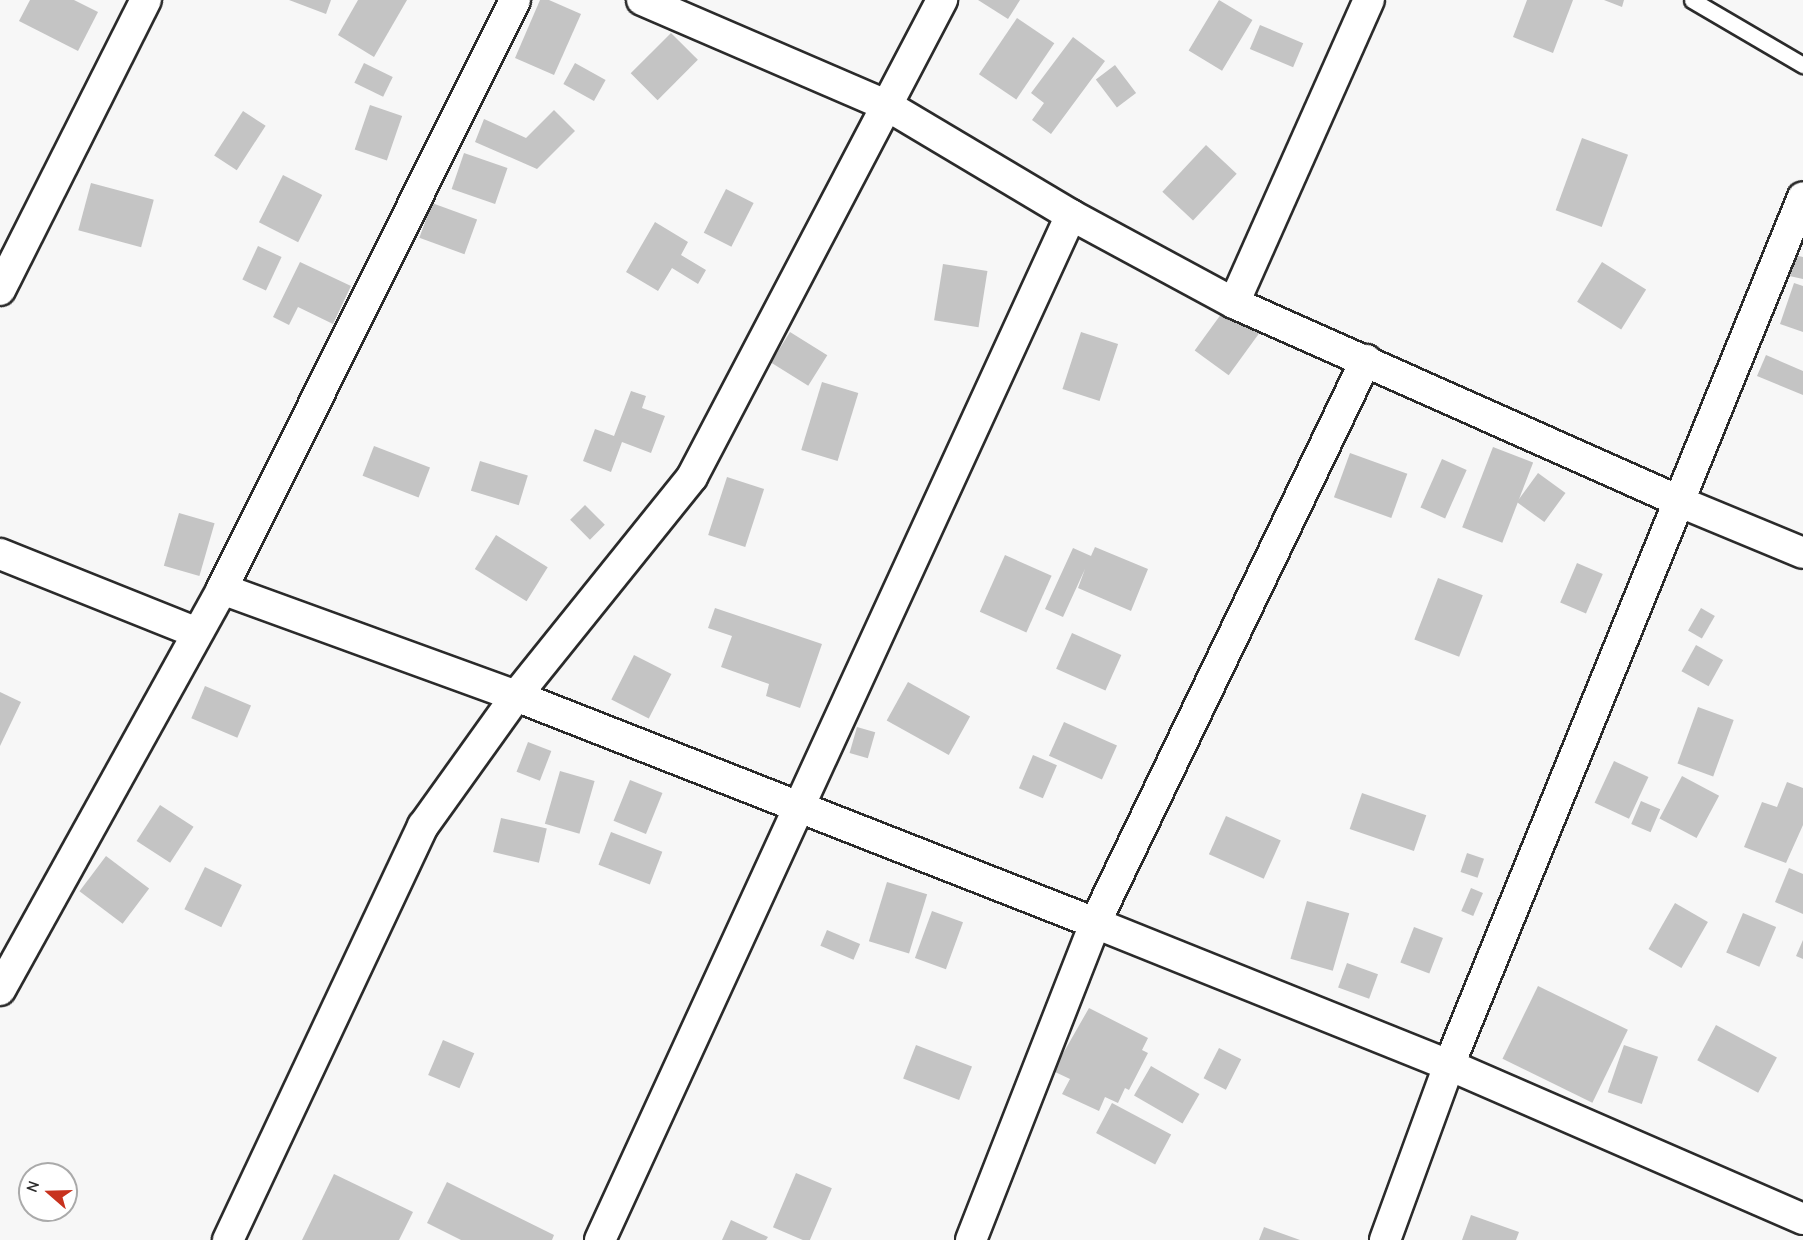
<!DOCTYPE html>
<style>
body{margin:0}
#map{position:relative;width:1803px;height:1240px;overflow:hidden;background:#f7f7f7;font-family:"Comic Neue",sans-serif}
div>[style]{position:absolute}
[style*='--x']{left:calc(var(--x)*1px);top:calc(var(--y)*1px);width:calc(var(--w)*1px);rotate:calc(var(--a)*1deg)}
.building>*{inset:0;background:#c4c4c4;transform-origin:0 0}
.roads{filter:drop-shadow(2px 0 #2b2b2b) drop-shadow(-2px 0 #2b2b2b) drop-shadow(0 2px #2b2b2b) drop-shadow(0 -2px #2b2b2b)}
.service>*{height:15px;margin:-7.5px;padding:0 7.5px;transform-origin:7.5px;border-radius:7.5px;background:#fff}
.minor>*{height:30px;margin:-15px;padding:0 15px;transform-origin:15px;border-radius:15px;background:#fff}
span{translate:-50% -50%;white-space:nowrap;text-align:center;line-height:1.15;-webkit-text-stroke:6px #fff;paint-order:stroke}
.north{position:absolute;left:18px;top:1162px;width:60px;height:60px;box-sizing:border-box;background:#fff;border:2px solid #aaa;border-radius:50%;rotate:290deg;font-size:16px;font-weight:700;line-height:24px;text-align:center;color:#2b2b2b}
.north::after{content:'';display:block;margin:auto;width:21px;height:27px;background:#c8321e;clip-path:polygon(50% 0,100% 100%,50% 72%,0 100%)}
</style>
<div id="map">
<div class="building">
<div style="clip-path:polygon(30px 0,74px 0,98px 12px,78px 51px,19px 21px)"></div>
<div style="clip-path:polygon(289px 0,331px 0,326px 14px)"></div>
<div style="clip-path:polygon(358px 0,407px 0,374px 57px,338px 35px)"></div>
<div style="clip-path:polygon(540px 0,549px 0,581px 14px,554px 75px,515px 58px)"></div>
<div style="clip-path:polygon(978px 0,1020px 0,1008px 19px)"></div>
<div style="left:1219px;top:0;width:39px;height:59px;rotate:31deg"></div>
<div style="clip-path:polygon(1527px 0,1573px 0,1553px 53px,1513px 37px)"></div>
<div style="clip-path:polygon(1604px 0,1624px 0,1622px 7px)"></div>
<div style="left:1017px;top:18px;width:45px;height:68px;rotate:34deg"></div>
<div style="left:1260px;top:25px;width:47px;height:26px;rotate:23deg"></div>
<div style="left:671px;top:33px;width:38px;height:57px;rotate:45deg"></div>
<div style="clip-path:polygon(1073px 37px,1105px 61px,1051px 134px,1032px 120px,1044px 103px,1031px 93px)"></div>
<div style="left:364px;top:63px;width:32px;height:22px;rotate:26deg"></div>
<div style="left:575px;top:63px;width:35px;height:24px;rotate:29deg"></div>
<div style="left:1115px;top:65px;width:35px;height:24px;rotate:53deg"></div>
<div style="left:370px;top:105px;width:34px;height:47px;rotate:19deg"></div>
<div style="clip-path:polygon(554px 110px,575px 131px,537px 169px,475px 142px,484px 119px,526px 138px)"></div>
<div style="left:243px;top:111px;width:27px;height:53px;rotate:33deg"></div>
<div style="left:1582px;top:138px;width:49px;height:77px;rotate:20deg"></div>
<div style="left:1206px;top:145px;width:42px;height:64px;rotate:43deg"></div>
<div style="left:464px;top:153px;width:46px;height:38px;rotate:19deg"></div>
<div style="left:283px;top:175px;width:44px;height:53px;rotate:27deg"></div>
<div style="left:91px;top:183px;width:65px;height:49px;rotate:15deg"></div>
<div style="left:726px;top:189px;width:31px;height:49px;rotate:27deg"></div>
<div style="left:432px;top:203px;width:48px;height:37px;rotate:20deg"></div>
<div style="clip-path:polygon(655px 222px,688px 242px,681px 255px,706px 270px,698px 284px,672px 268px,658px 291px,626px 272px)"></div>
<div style="left:258px;top:246px;width:26px;height:37px;rotate:25deg"></div>
<div style="clip-path:polygon(1789px 254px,1803px 257px,1803px 279px,1785px 275px)"></div>
<div style="clip-path:polygon(300px 262px,351px 286px,333px 324px,298px 307px,289px 325px,273px 317px)"></div>
<div style="left:1602px;top:262px;width:52px;height:47px;rotate:32deg"></div>
<div style="left:943px;top:264px;width:45px;height:57px;rotate:9deg"></div>
<div style="clip-path:polygon(1794px 283px,1803px 286px,1803px 332px,1780px 324px)"></div>
<div style="left:1227px;top:306px;width:42px;height:55px;rotate:36deg"></div>
<div style="left:790px;top:332px;width:44px;height:36px;rotate:32deg"></div>
<div style="left:1081px;top:332px;width:39px;height:60px;rotate:18deg"></div>
<div style="clip-path:polygon(1766px 355px,1803px 371px,1803px 395px,1757px 376px)"></div>
<div style="left:822px;top:382px;width:38px;height:71px;rotate:17deg"></div>
<div style="clip-path:polygon(631px 391px,646px 396px,642px 408px,665px 416px,651px 453px,622px 442px,611px 472px,583px 461px,595px 429px,614px 436px)"></div>
<div style="left:374px;top:446px;width:60px;height:32px;rotate:21deg"></div>
<div style="left:1493px;top:447px;width:43px;height:86px;rotate:21deg"></div>
<div style="left:1350px;top:453px;width:61px;height:47px;rotate:20deg"></div>
<div style="left:1442px;top:459px;width:27px;height:53px;rotate:24deg"></div>
<div style="left:480px;top:461px;width:50px;height:31px;rotate:17deg"></div>
<div style="left:1538px;top:473px;width:34px;height:36px;rotate:36deg"></div>
<div style="left:727px;top:477px;width:39px;height:61px;rotate:18deg"></div>
<div style="left:585px;top:505px;width:28px;height:21px;rotate:45deg"></div>
<div style="left:179px;top:513px;width:37px;height:55px;rotate:16deg"></div>
<div style="left:496px;top:535px;width:61px;height:40px;rotate:32deg"></div>
<div style="clip-path:polygon(1095px 547px,1148px 569px,1131px 611px,1078px 588px,1085px 569px,1063px 617px,1045px 609px,1073px 548px,1091px 556px)"></div>
<div style="left:1005px;top:555px;width:51px;height:62px;rotate:24deg"></div>
<div style="left:1577px;top:563px;width:28px;height:43px;rotate:23deg"></div>
<div style="left:1438px;top:578px;width:48px;height:66px;rotate:21deg"></div>
<div style="clip-path:polygon(715px 608px,822px 644px,800px 708px,766px 696px,769px 684px,721px 667px,732px 636px,708px 628px)"></div>
<div style="left:1701px;top:608px;width:16px;height:26px;rotate:30deg"></div>
<div style="left:1072px;top:633px;width:54px;height:39px;rotate:24deg"></div>
<div style="left:1696px;top:645px;width:31px;height:30px;rotate:29deg"></div>
<div style="left:634px;top:655px;width:42px;height:50px;rotate:27deg"></div>
<div style="left:908px;top:682px;width:71px;height:44px;rotate:29deg"></div>
<div style="left:205px;top:686px;width:50px;height:35px;rotate:23deg"></div>
<div style="clip-path:polygon(0 692px,21px 702px,0 746px)"></div>
<div style="left:1698px;top:707px;width:38px;height:60px;rotate:20deg"></div>
<div style="left:1064px;top:722px;width:58px;height:37px;rotate:24deg"></div>
<div style="left:857px;top:727px;width:19px;height:27px;rotate:16deg"></div>
<div style="left:528px;top:742px;width:25px;height:32px;rotate:21deg"></div>
<div style="left:1033px;top:755px;width:26px;height:36px;rotate:23deg"></div>
<div style="left:1614px;top:761px;width:38px;height:46px;rotate:25deg"></div>
<div style="left:560px;top:771px;width:36px;height:55px;rotate:16deg"></div>
<div style="left:1682px;top:776px;width:42px;height:48px;rotate:28deg"></div>
<div style="left:630px;top:780px;width:35px;height:44px;rotate:22deg"></div>
<div style="clip-path:polygon(1787px 782px,1803px 788px,1803px 825px,1786px 863px,1744px 847px,1762px 802px,1777px 807px)"></div>
<div style="left:1362px;top:793px;width:68px;height:38px;rotate:19deg"></div>
<div style="left:1641px;top:801px;width:21px;height:25px;rotate:23deg"></div>
<div style="left:160px;top:805px;width:40px;height:43px;rotate:33deg"></div>
<div style="left:1226px;top:816px;width:60px;height:42px;rotate:24deg"></div>
<div style="left:501px;top:818px;width:47px;height:35px;rotate:13deg"></div>
<div style="left:611px;top:832px;width:55px;height:35px;rotate:21deg"></div>
<div style="left:1467px;top:853px;width:18px;height:20px;rotate:19deg"></div>
<div style="left:106px;top:856px;width:54px;height:44px;rotate:37deg"></div>
<div style="left:205px;top:867px;width:41px;height:47px;rotate:26deg"></div>
<div style="clip-path:polygon(1789px 868px,1803px 874px,1803px 914px,1775px 902px)"></div>
<div style="left:887px;top:882px;width:42px;height:62px;rotate:17deg"></div>
<div style="left:1471px;top:888px;width:13px;height:25px;rotate:23deg"></div>
<div style="left:1307px;top:901px;width:44px;height:60px;rotate:16deg"></div>
<div style="left:1675px;top:903px;width:38px;height:53px;rotate:30deg"></div>
<div style="left:932px;top:911px;width:33px;height:50px;rotate:20deg"></div>
<div style="left:1743px;top:913px;width:36px;height:43px;rotate:23deg"></div>
<div style="left:1414px;top:927px;width:31px;height:38px;rotate:21deg"></div>
<div style="left:827px;top:930px;width:36px;height:17px;rotate:23deg"></div>
<div style="clip-path:polygon(1803px 940px,1803px 959px,1796px 956px)"></div>
<div style="left:1347px;top:963px;width:33px;height:26px;rotate:20deg"></div>
<div style="left:1538px;top:986px;width:100px;height:81px;rotate:26deg"></div>
<div style="clip-path:polygon(1089px 1008px,1148px 1038px,1142px 1050px,1148px 1053px,1129px 1090px,1125px 1088px,1118px 1103px,1105px 1097px,1099px 1111px,1062px 1094px,1070px 1079px,1053px 1071px)"></div>
<div style="left:1716px;top:1025px;width:69px;height:40px;rotate:28deg"></div>
<div style="left:443px;top:1040px;width:34px;height:38px;rotate:23deg"></div>
<div style="left:916px;top:1045px;width:60px;height:36px;rotate:21deg"></div>
<div style="left:1624px;top:1045px;width:36px;height:50px;rotate:19deg"></div>
<div style="left:1219px;top:1048px;width:25px;height:34px;rotate:27deg"></div>
<div style="left:1151px;top:1066px;width:56px;height:34px;rotate:30deg"></div>
<div style="left:1112px;top:1103px;width:67px;height:34px;rotate:28deg"></div>
<div style="left:796px;top:1173px;width:39px;height:59px;rotate:23deg"></div>
<div style="clip-path:polygon(334px 1174px,413px 1212px,399px 1240px,302px 1240px)"></div>
<div style="clip-path:polygon(447px 1182px,554px 1235px,552px 1240px,461px 1240px,427px 1223px)"></div>
<div style="clip-path:polygon(1471px 1215px,1519px 1232px,1516px 1240px,1462px 1240px)"></div>
<div style="clip-path:polygon(731px 1220px,768px 1237px,766px 1240px,722px 1240px)"></div>
<div style="clip-path:polygon(1264px 1227px,1300px 1240px,1259px 1240px)"></div>
</div>
<div class="roads">
<div class="service">
<div style="--x:1692;--y:0;--w:129;--a:30.4"></div>
</div>
<div class="minor">
<div style="--x:642;--y:0;--w:268;--a:23.3"></div>
<div style="--x:888;--y:106;--w:213;--a:30.8"></div>
<div style="--x:1071;--y:215;--w:185;--a:28.4"></div>
<div style="--x:1234;--y:303;--w:488;--a:24"></div>
<div style="--x:1680;--y:502;--w:133;--a:22.5"></div>
<div style="--x:0;--y:290;--w:325;--a:-63.3"></div>
<div style="--x:1234;--y:303;--w:332;--a:-66"></div>
<div style="--x:0;--y:554;--w:210;--a:21.8"></div>
<div style="--x:222;--y:589;--w:313;--a:20"></div>
<div style="--x:516;--y:696;--w:622;--a:21.41"></div>
<div style="--x:1095;--y:923;--w:381;--a:21.9"></div>
<div style="--x:1449;--y:1065;--w:386;--a:23.5"></div>
<div style="--x:0;--y:990;--w:458;--a:-61"></div>
<div style="--x:222;--y:589;--w:658;--a:-63.55"></div>
<div style="--x:228;--y:1240;--w:458;--a:-64.8"></div>
<div style="--x:423;--y:826;--w:160;--a:-54.4"></div>
<div style="--x:516;--y:696;--w:281;--a:-51.2"></div>
<div style="--x:692;--y:477;--w:539;--a:-62.34"></div>
<div style="--x:600;--y:1240;--w:1128;--a:-65.32"></div>
<div style="--x:971;--y:1240;--w:340;--a:-68.6"></div>
<div style="--x:1095;--y:923;--w:625;--a:-64.3"></div>
<div style="--x:1385;--y:1240;--w:186;--a:-69.9"></div>
<div style="--x:1449;--y:1065;--w:937;--a:-67.81"></div>
</div>
</div>
<div class="north">N</div>
</div>
